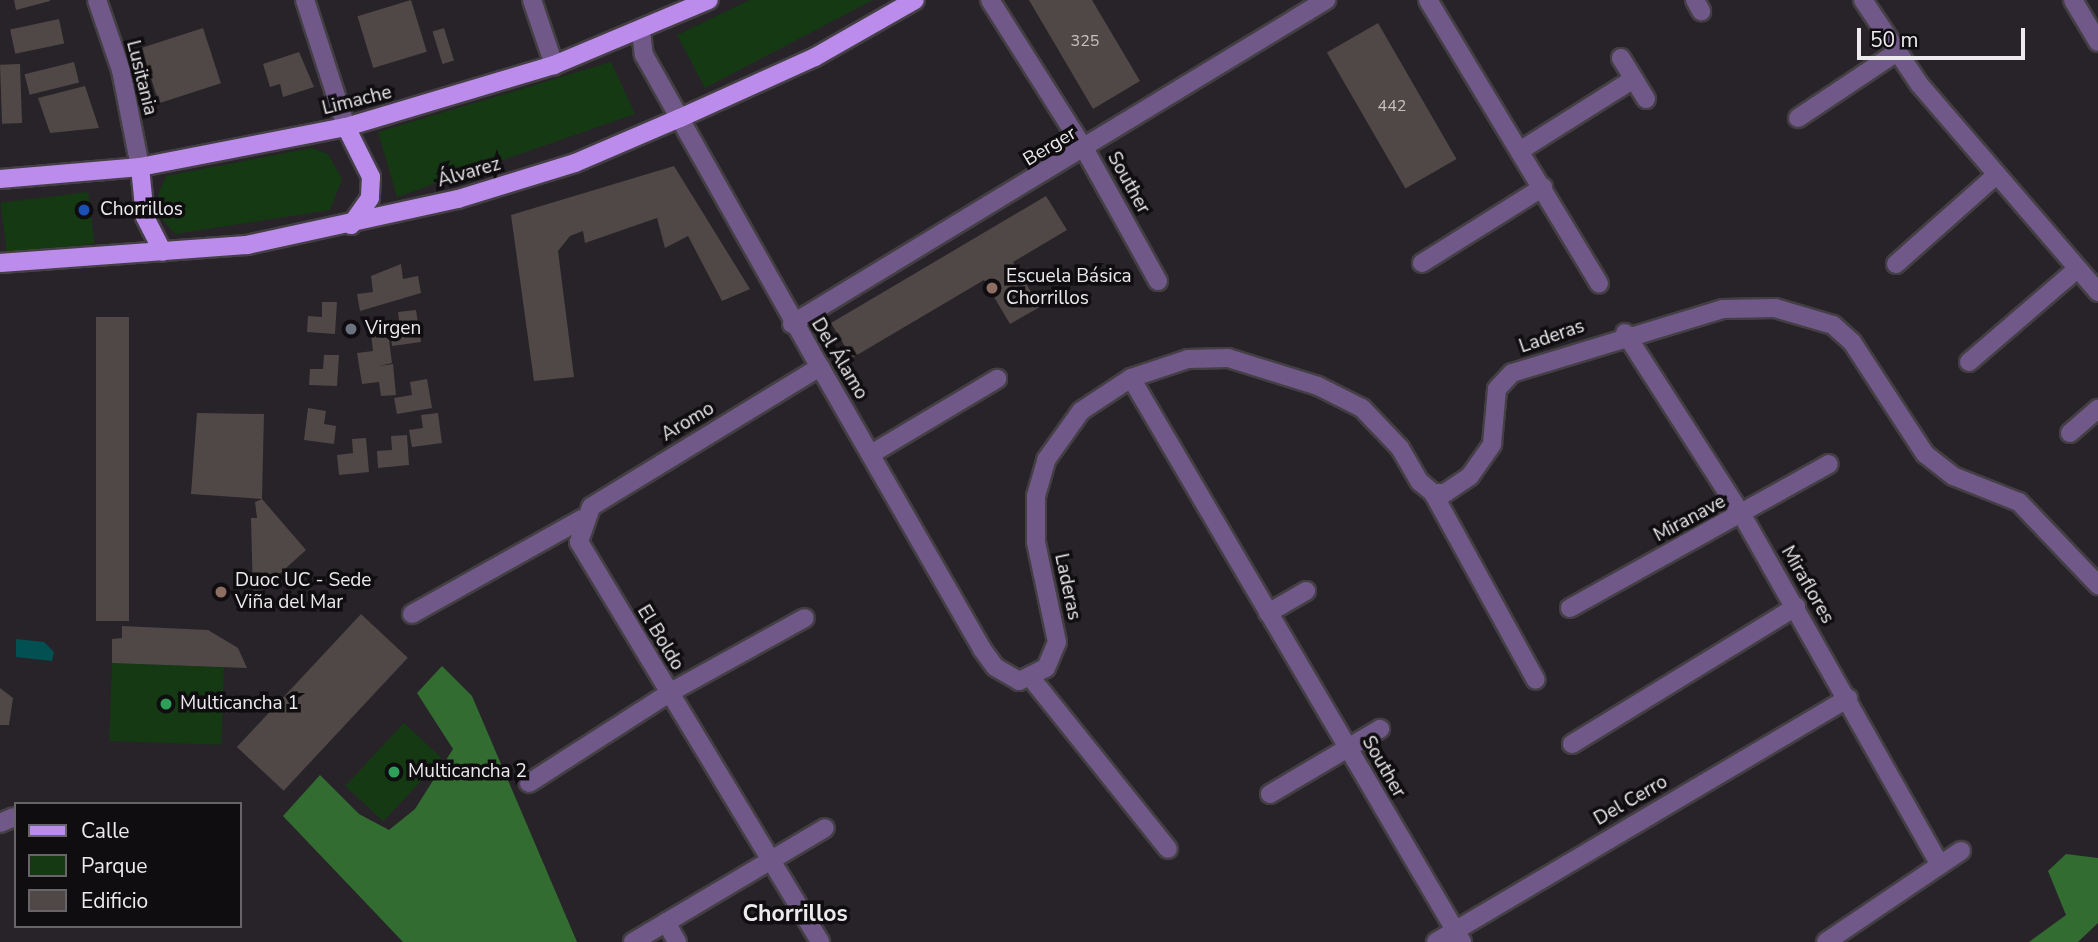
<!DOCTYPE html>
<meta charset="utf-8">
<style>
body{margin:0}
#map{position:relative;width:2098px;height:942px;overflow:hidden;background:#272328;font-family:"Nunito Sans",sans-serif}
div>[style]{position:absolute}
[style*='--x']{left:calc(var(--x)*1px);top:calc(var(--y)*1px);width:calc(var(--w)*1px);rotate:calc(var(--a)*1deg)}
.green>*{inset:0;background:#153a13;transform-origin:0 0}
.forest>*{inset:0;background:#336c30}
.water>*{inset:0;background:#035053}
.building>*{inset:0;background:#4f4846;transform-origin:0 0}
.roads{filter:drop-shadow(2px 0 #433f44) drop-shadow(-2px 0 #433f44) drop-shadow(0 2px #433f44) drop-shadow(0 -2px #433f44)}
.minor>*{height:18px;margin:-9px;padding:0 9px;transform-origin:9px;border-radius:9px;background:#705988}
.tertiary>*{height:18px;margin:-9px;padding:0 9px;transform-origin:9px;border-radius:9px;background:#705988}
.primary>*{height:18px;margin:-9px;padding:0 9px;transform-origin:9px;border-radius:9px;background:#bc8cec}
.dots>*{width:19px;height:19px;translate:-50% -50%;box-sizing:border-box;border:4px solid #0f0d0f;border-radius:50%}
span{translate:-50% -50%;white-space:nowrap;text-align:center;line-height:1.15;-webkit-text-stroke:7px #0f0d0f;paint-order:stroke}
.number-label{font-size:16px;color:#c5c2c3}
.number-label span{-webkit-text-stroke-width:0}
.street-label{font-size:19px;color:#eceaed}
.poi-label{font-size:19px;color:#eceaed}
.left{translate:0 -50%;text-align:left}
.quarter-label{font-size:23px;color:#eceaed;font-weight:700}
.legend{position:absolute;left:14px;top:802px;width:228px;height:126px;box-sizing:border-box;background:#0f0d0f;border:2px solid #676568;margin:0;padding:9px 12px;list-style:none;font-size:21px;color:#eceaed}
.legend li{display:flex;align-items:center;gap:14px;height:35px}
.legend b{width:35px;border:2px solid #676568}
.scale{position:absolute;left:1857px;top:28px;width:168px;height:32px;box-sizing:border-box;border:4px solid #eceaed;border-top:0;padding-left:9px;font-size:21px;line-height:24px;white-space:nowrap;color:#eceaed;-webkit-text-stroke:5px #0f0d0f;paint-order:stroke}
</style>
<div id="map">
<div class="green">
<div style="clip-path:polygon(750px 0,873px 0,705px 88px,677px 35px)"></div>
<div style="clip-path:polygon(611px 62px,635px 114px,397px 197px,378px 132px)"></div>
<div style="clip-path:polygon(312px 148px,328px 154px,342px 179px,330px 210px,175px 234px,160px 216px,158px 195px,166px 176px)"></div>
<div style="left:88px;top:192px;width:52px;height:88px;rotate:83deg"></div>
<div style="left:112px;top:663px;width:112px;height:78px;rotate:2deg"></div>
<div style="left:404px;top:723px;width:52px;height:86px;rotate:43deg"></div>
</div>
<div class="forest">
<div style="clip-path:polygon(442px 666px,472px 696px,577px 942px,403px 942px,283px 816px,320px 775px,359px 814px,389px 830px,415px 809px,453px 749px,417px 693px)"></div>
<div style="clip-path:polygon(2066px 854px,2098px 858px,2098px 923px,2078px 942px,2029px 942px,2066px 915px,2048px 871px)"></div>
</div>
<div class="water">
<div style="clip-path:polygon(16px 639px,44px 642px,54px 652px,52px 661px,16px 657px)"></div>
</div>
<div class="building">
<div style="clip-path:polygon(14px 0,50px 0,50px 1px,16px 10px)"></div>
<div style="left:411px;top:0;width:54px;height:56px;rotate:73deg"></div>
<div style="clip-path:polygon(1029px 0,1092px 0,1140px 81px,1093px 109px)"></div>
<div style="left:59px;top:19px;width:25px;height:50px;rotate:78deg"></div>
<div style="left:1378px;top:23px;width:157px;height:59px;rotate:60deg"></div>
<div style="left:203px;top:28px;width:58px;height:65px;rotate:72deg"></div>
<div style="left:444px;top:28px;width:34px;height:12px;rotate:73deg"></div>
<div style="clip-path:polygon(299px 52px,314px 87px,283px 97px,280px 84px,270px 87px,263px 64px)"></div>
<div style="left:74px;top:62px;width:21px;height:51px;rotate:76deg"></div>
<div style="left:20px;top:64px;width:59px;height:20px;rotate:88deg"></div>
<div style="clip-path:polygon(85px 86px,99px 128px,50px 133px,38px 98px)"></div>
<div style="clip-path:polygon(674px 166px,750px 289px,722px 301px,688px 236px,665px 248px,657px 218px,585px 243px,583px 231px,570px 236px,558px 251px,574px 377px,534px 381px,511px 215px)"></div>
<div style="clip-path:polygon(1046px 196px,1067px 230px,1013px 262px,1040px 307px,1010px 324px,984px 280px,852px 358px,831px 323px)"></div>
<div style="clip-path:polygon(401px 264px,403px 279px,418px 276px,421px 293px,360px 311px,357px 294px,373px 292px,371px 276px)"></div>
<div style="clip-path:polygon(322px 302px,337px 302px,335px 334px,307px 332px,308px 316px,322px 317px)"></div>
<div style="clip-path:polygon(416px 310px,421px 342px,392px 346px,390px 329px,400px 328px,398px 312px)"></div>
<div style="left:129px;top:317px;width:304px;height:33px;rotate:90deg"></div>
<div style="clip-path:polygon(388px 332px,392px 363px,379px 366px,393px 364px,396px 395px,381px 396px,379px 382px,362px 384px,357px 353px,373px 351px,371px 334px)"></div>
<div style="clip-path:polygon(324px 355px,339px 355px,337px 386px,309px 385px,310px 369px,323px 369px)"></div>
<div style="clip-path:polygon(427px 379px,432px 408px,397px 414px,394px 398px,412px 395px,410px 382px)"></div>
<div style="clip-path:polygon(308px 408px,326px 411px,324px 424px,336px 426px,334px 444px,304px 440px)"></div>
<div style="clip-path:polygon(197px 413px,264px 414px,262px 499px,306px 550px,253px 598px,251px 518px,257px 518px,255px 502px,262px 499px,191px 494px)"></div>
<div style="clip-path:polygon(438px 413px,442px 443px,412px 447px,409px 430px,423px 428px,421px 415px)"></div>
<div style="clip-path:polygon(407px 435px,409px 465px,378px 468px,377px 451px,392px 450px,391px 436px)"></div>
<div style="clip-path:polygon(366px 438px,369px 472px,339px 475px,337px 455px,353px 453px,352px 439px)"></div>
<div style="left:361px;top:614px;width:64px;height:182px;rotate:43deg"></div>
<div style="clip-path:polygon(122px 626px,208px 630px,238px 648px,247px 668px,112px 663px,112px 639px,122px 638px)"></div>
<div style="clip-path:polygon(0 688px,13px 698px,9px 725px,0 725px)"></div>
</div>
<div class="roads">
<div class="minor">
<div style="--x:305;--y:0;--w:133;--a:72.1"></div>
<div style="--x:532;--y:0;--w:69;--a:71.3"></div>
<div style="--x:990;--y:0;--w:178;--a:57.7"></div>
<div style="--x:1085;--y:150;--w:150;--a:60.9"></div>
<div style="--x:1428;--y:0;--w:331;--a:58.9"></div>
<div style="--x:1695;--y:0;--w:13;--a:61"></div>
<div style="--x:1863;--y:0;--w:102;--a:56.2"></div>
<div style="--x:1920;--y:85;--w:273;--a:49.3"></div>
<div style="--x:2073;--y:0;--w:49;--a:59.2"></div>
<div style="--x:1621;--y:58;--w:48;--a:58.6"></div>
<div style="--x:1798;--y:118;--w:119;--a:-33.7"></div>
<div style="--x:1521;--y:150;--w:131;--a:-32.2"></div>
<div style="--x:1422;--y:263;--w:143;--a:-32.1"></div>
<div style="--x:1896;--y:264;--w:132;--a:-41.6"></div>
<div style="--x:792;--y:324;--w:625;--a:-31.25"></div>
<div style="--x:1625;--y:333;--w:216;--a:57.3"></div>
<div style="--x:1742;--y:515;--w:402;--a:60.5"></div>
<div style="--x:1969;--y:362;--w:143;--a:-40.7"></div>
<div style="--x:820;--y:367;--w:325;--a:60.1"></div>
<div style="--x:982;--y:649;--w:22;--a:54"></div>
<div style="--x:995;--y:667;--w:28;--a:30"></div>
<div style="--x:1019;--y:681;--w:30;--a:-26"></div>
<div style="--x:1046;--y:668;--w:28;--a:-67"></div>
<div style="--x:1057;--y:642;--w:102;--a:-101.9"></div>
<div style="--x:1036;--y:542;--w:46;--a:-90"></div>
<div style="--x:1036;--y:496;--w:37;--a:-74"></div>
<div style="--x:1046;--y:460;--w:60;--a:-54.5"></div>
<div style="--x:1081;--y:411;--w:60;--a:-33.4"></div>
<div style="--x:1131;--y:378;--w:60;--a:-18.4"></div>
<div style="--x:1188;--y:359;--w:40;--a:-1.4"></div>
<div style="--x:1228;--y:358;--w:94;--a:17.3"></div>
<div style="--x:1318;--y:386;--w:49;--a:26.6"></div>
<div style="--x:1362;--y:408;--w:55;--a:46.5"></div>
<div style="--x:1400;--y:448;--w:39;--a:60"></div>
<div style="--x:1420;--y:482;--w:17;--a:40"></div>
<div style="--x:1433;--y:493;--w:12;--a:0"></div>
<div style="--x:1445;--y:493;--w:30;--a:-34"></div>
<div style="--x:1470;--y:476;--w:39;--a:-55"></div>
<div style="--x:1492;--y:444;--w:55;--a:-84.8"></div>
<div style="--x:1497;--y:389;--w:22;--a:-47"></div>
<div style="--x:1512;--y:373;--w:220;--a:-16.9"></div>
<div style="--x:1723;--y:309;--w:52;--a:-1.1"></div>
<div style="--x:1775;--y:308;--w:60;--a:16.3"></div>
<div style="--x:1833;--y:325;--w:25;--a:42"></div>
<div style="--x:1852;--y:342;--w:134;--a:56.9"></div>
<div style="--x:1925;--y:454;--w:36;--a:38"></div>
<div style="--x:1953;--y:476;--w:71;--a:21.5"></div>
<div style="--x:2019;--y:502;--w:115;--a:46.4"></div>
<div style="--x:1131;--y:378;--w:654;--a:59.59"></div>
<div style="--x:2070;--y:433;--w:37;--a:-41"></div>
<div style="--x:871;--y:454;--w:147;--a:-30.8"></div>
<div style="--x:1433;--y:493;--w:213;--a:61.2"></div>
<div style="--x:1570;--y:608;--w:296;--a:-29.1"></div>
<div style="--x:1268;--y:613;--w:44;--a:-30.1"></div>
<div style="--x:412;--y:614;--w:195;--a:-29.2"></div>
<div style="--x:1031;--y:678;--w:219;--a:51.3"></div>
<div style="--x:1572;--y:744;--w:263;--a:-31.5"></div>
<div style="--x:529;--y:783;--w:166;--a:-32.7"></div>
<div style="--x:669;--y:693;--w:155;--a:-28.9"></div>
<div style="--x:1270;--y:794;--w:128;--a:-30.6"></div>
<div style="--x:0;--y:823;--w:15;--a:-23"></div>
<div style="--x:666;--y:922;--w:23;--a:61"></div>
<div style="--x:633;--y:942;--w:223;--a:-30.7"></div>
<div style="--x:1436;--y:942;--w:479;--a:-30.6"></div>
<div style="--x:1826;--y:942;--w:163;--a:-34"></div>
</div>
<div class="tertiary">
<div style="--x:97;--y:0;--w:74;--a:71.1"></div>
<div style="--x:121;--y:70;--w:99;--a:78.9"></div>
<div style="--x:641;--y:32;--w:23;--a:83"></div>
<div style="--x:644;--y:55;--w:358;--a:60.6"></div>
<div style="--x:820;--y:367;--w:268;--a:148.6"></div>
<div style="--x:591;--y:507;--w:37;--a:109"></div>
<div style="--x:579;--y:542;--w:467;--a:58.9"></div>
</div>
<div class="primary">
<div style="--x:346;--y:127;--w:56;--a:63.4"></div>
<div style="--x:371;--y:177;--w:21;--a:93"></div>
<div style="--x:370;--y:198;--w:33;--a:125"></div>
<div style="--x:140;--y:167;--w:50;--a:84.3"></div>
<div style="--x:145;--y:217;--w:39;--a:63"></div>
<div style="--x:0;--y:179;--w:141;--a:-4.9"></div>
<div style="--x:140;--y:167;--w:210;--a:-11"></div>
<div style="--x:346;--y:127;--w:217;--a:-16.6"></div>
<div style="--x:554;--y:65;--w:168;--a:-22.8"></div>
<div style="--x:0;--y:263;--w:248;--a:-4.2"></div>
<div style="--x:247;--y:245;--w:216;--a:-12.3"></div>
<div style="--x:458;--y:199;--w:122;--a:-17.1"></div>
<div style="--x:575;--y:163;--w:114;--a:-23.2"></div>
<div style="--x:680;--y:118;--w:148;--a:-24.3"></div>
<div style="--x:815;--y:57;--w:115;--a:-29.7"></div>
</div>
</div>
<div class="dots">
<div style="left:84px;top:210px;background:#1a4fb4"></div>
<div style="left:992px;top:288px;background:#8d6e63"></div>
<div style="left:351px;top:329px;background:#6b7280"></div>
<div style="left:221px;top:592px;background:#8d6e63"></div>
<div style="left:166px;top:704px;background:#2e9e5b"></div>
<div style="left:394px;top:772px;background:#2e9e5b"></div>
</div>
<div class="number-label">
<span style="left:1085px;top:41px">325</span>
<span style="left:1392px;top:106px">442</span>
</div>
<div class="street-label">
<span style="left:141px;top:78px;rotate:76deg">Lusitania</span>
<span style="left:357px;top:101px;rotate:-14deg">Limache</span>
<span style="left:1050px;top:147px;rotate:-31deg">Berger</span>
<span style="left:469px;top:173px;rotate:-16deg">Álvarez</span>
<span style="left:1128px;top:183px;rotate:61deg">Souther</span>
<span style="left:1552px;top:337px;rotate:-19deg">Laderas</span>
<span style="left:839px;top:359px;rotate:59deg">Del Álamo</span>
<span style="left:688px;top:422px;rotate:-31deg">Aromo</span>
<span style="left:1690px;top:519px;rotate:-28deg">Miranave</span>
<span style="left:1807px;top:585px;rotate:60deg">Miraflores</span>
<span style="left:1067px;top:587px;rotate:78deg">Laderas</span>
<span style="left:660px;top:638px;rotate:59deg">El Boldo</span>
<span style="left:1383px;top:767px;rotate:60deg">Souther</span>
<span style="left:1631px;top:801px;rotate:-30deg">Del Cerro</span>
</div>
<div class="poi-label">
<span class="left" style="left:100px;top:210px">Chorrillos</span>
<span class="left" style="left:1006px;top:288px">Escuela Básica<br>Chorrillos</span>
<span class="left" style="left:365px;top:329px">Virgen</span>
<span class="left" style="left:235px;top:592px">Duoc UC - Sede<br>Viña del Mar</span>
<span class="left" style="left:180px;top:704px">Multicancha 1</span>
<span class="left" style="left:408px;top:772px">Multicancha 2</span>
</div>
<div class="quarter-label">
<span style="left:795px;top:914px">Chorrillos</span>
</div>
<ul class="legend">
<li><b style="height:9px;background:#bc8cec"></b>Calle</li>
<li><b style="height:19px;background:#153a13"></b>Parque</li>
<li><b style="height:19px;background:#4f4846"></b>Edificio</li>
</ul>
<div class="scale">50 m</div>
</div>
